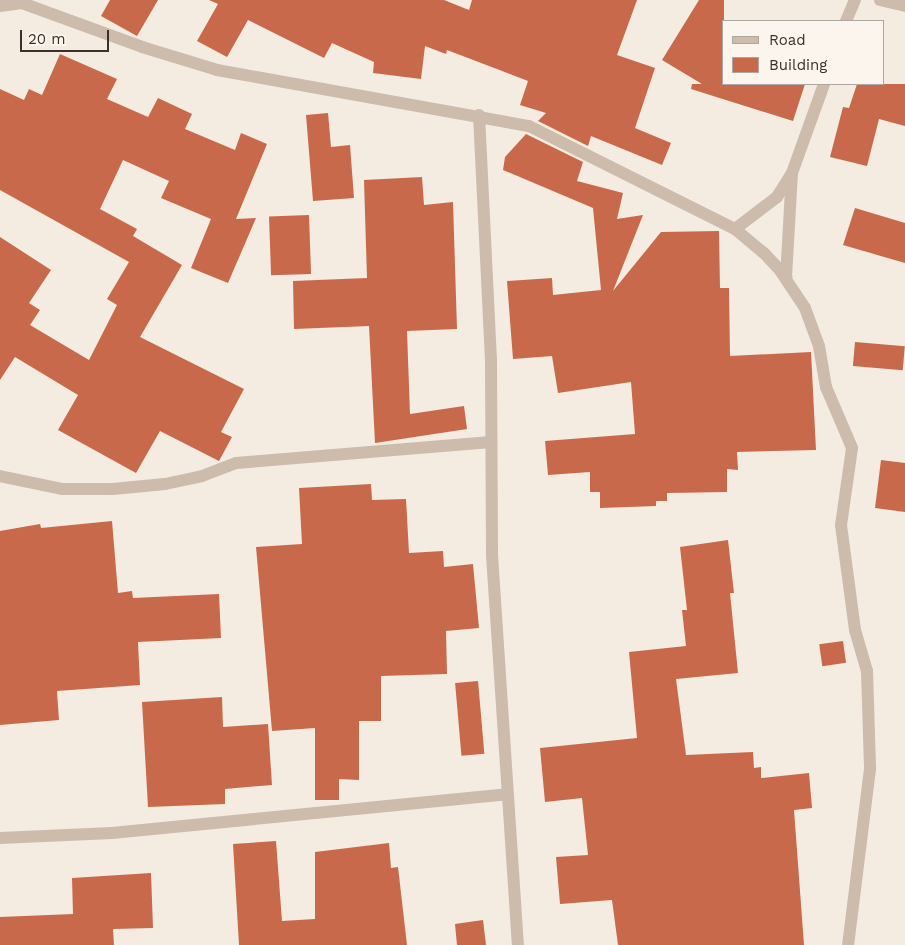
<!DOCTYPE html>
<style>
body{margin:0}
#map{position:relative;width:905px;height:945px;overflow:hidden;background:#f4ebe1;font-family:"Work Sans",sans-serif}
div>[style]{position:absolute}
[style*='--x']{left:calc(var(--x)*1px);top:calc(var(--y)*1px);width:calc(var(--w)*1px);rotate:calc(var(--a)*1deg)}
.building>*{inset:0;background:#c8694b;transform-origin:0 0}
.minor>*{height:12px;margin:-6px;padding:0 6px;transform-origin:6px;border-radius:6px;background:#cdbbac}
span{translate:-50% -50%;white-space:nowrap;text-align:center;line-height:1.15;-webkit-text-stroke:4.5px #fbf5ee;paint-order:stroke}
.legend{position:absolute;left:722px;top:20px;width:162px;height:65px;box-sizing:border-box;background:#fbf5ee;border:1px solid #aea6a0;margin:0;padding:6px 9px;list-style:none;font-size:15px;color:#3b302b}
.legend li{display:flex;align-items:center;gap:10px;height:25px}
.legend b{width:25px;border:1px solid #aea6a0}
.scale{position:absolute;left:20px;top:30px;width:89px;height:22px;box-sizing:border-box;border:2px solid #3b302b;border-top:0;padding-left:6px;font-size:15px;line-height:18px;white-space:nowrap;color:#3b302b;-webkit-text-stroke:4px #fbf5ee;paint-order:stroke}
</style>
<div id="map">
<div class="building">
<div style="clip-path:polygon(110px 0,158px 0,137px 36px,101px 16px)"></div>
<div style="clip-path:polygon(209px 0,444px 0,469px 10px,472px 0,637px 0,617px 55px,655px 68px,635px 128px,671px 143px,662px 165px,591px 136px,588px 146px,538px 121px,546px 113px,520px 105px,528px 81px,447px 50px,446px 54px,425px 46px,421px 79px,373px 73px,374px 62px,332px 43px,324px 58px,248px 20px,227px 57px,197px 41px,218px 4px)"></div>
<div style="clip-path:polygon(699px 0,724px 0,724px 84px,805px 84px,793px 121px,691px 89px,692px 84px,702px 84px,662px 60px)"></div>
<div style="clip-path:polygon(60px 54px,117px 79px,107px 99px,148px 117px,158px 98px,192px 114px,185px 129px,235px 150px,241px 133px,267px 144px,236px 219px,256px 218px,228px 283px,191px 268px,211px 219px,161px 198px,169px 181px,123px 160px,100px 209px,137px 229px,133px 236px,182px 265px,140px 337px,244px 389px,221px 432px,232px 437px,219px 461px,160px 431px,136px 473px,58px 430px,78px 395px,15px 357px,0 380px,0 237px,51px 270px,29px 303px,40px 310px,30px 325px,89px 360px,117px 305px,107px 299px,129px 262px,0 190px,0 89px,24px 100px,29px 89px,42px 95px)"></div>
<div style="clip-path:polygon(857px 84px,905px 84px,905px 126px,879px 119px,867px 166px,830px 157px,843px 107px,849px 108px)"></div>
<div style="clip-path:polygon(328px 113px,331px 147px,350px 145px,354px 198px,313px 201px,306px 115px)"></div>
<div style="clip-path:polygon(526px 134px,583px 162px,577px 181px,623px 193px,617px 219px,643px 215px,613px 291px,661px 232px,719px 231px,720px 288px,729px 288px,730px 356px,811px 352px,816px 450px,737px 452px,738px 470px,727px 469px,727px 492px,667px 493px,667px 501px,656px 501px,656px 506px,600px 508px,600px 492px,590px 492px,590px 472px,548px 475px,545px 441px,635px 434px,631px 382px,558px 393px,552px 356px,513px 359px,507px 281px,552px 278px,553px 295px,601px 290px,593px 208px,503px 170px,505px 157px)"></div>
<div style="clip-path:polygon(422px 177px,424px 205px,453px 202px,457px 329px,407px 331px,410px 414px,464px 406px,467px 429px,375px 443px,369px 326px,294px 329px,293px 281px,367px 278px,364px 180px)"></div>
<div style="clip-path:polygon(855px 208px,905px 223px,905px 263px,843px 245px)"></div>
<div style="left:309px;top:215px;width:59px;height:40px;rotate:88deg"></div>
<div style="left:855px;top:342px;width:50px;height:24px;rotate:5deg"></div>
<div style="clip-path:polygon(881px 460px,905px 463px,905px 512px,875px 508px)"></div>
<div style="clip-path:polygon(371px 484px,372px 500px,406px 499px,409px 553px,443px 551px,444px 567px,473px 564px,479px 628px,446px 631px,447px 674px,381px 676px,381px 721px,359px 721px,359px 780px,339px 779px,339px 800px,315px 800px,315px 728px,272px 731px,256px 547px,302px 544px,299px 488px)"></div>
<div style="clip-path:polygon(112px 521px,118px 593px,132px 591px,133px 598px,219px 594px,221px 638px,138px 642px,140px 685px,57px 691px,59px 720px,0 725px,0 531px,40px 524px,41px 528px)"></div>
<div style="clip-path:polygon(728px 540px,734px 593px,730px 593px,738px 673px,676px 679px,686px 755px,753px 752px,754px 768px,761px 767px,761px 778px,809px 773px,812px 808px,794px 810px,804px 945px,618px 945px,612px 900px,560px 904px,556px 857px,588px 855px,582px 798px,545px 802px,540px 748px,637px 738px,629px 652px,686px 646px,682px 610px,687px 610px,680px 547px)"></div>
<div style="left:843px;top:641px;width:22px;height:24px;rotate:82deg"></div>
<div style="left:478px;top:681px;width:73px;height:23px;rotate:85deg"></div>
<div style="clip-path:polygon(222px 697px,223px 727px,268px 724px,272px 785px,225px 789px,225px 804px,148px 807px,142px 702px)"></div>
<div style="clip-path:polygon(276px 841px,282px 921px,315px 919px,315px 852px,389px 843px,391px 868px,398px 867px,407px 945px,239px 945px,233px 844px)"></div>
<div style="clip-path:polygon(151px 873px,153px 928px,113px 929px,114px 945px,0 945px,0 917px,73px 914px,72px 878px)"></div>
<div style="clip-path:polygon(483px 920px,486px 945px,457px 945px,455px 924px)"></div>
</div>
<div class="minor">
<div style="--x:880;--y:0;--w:26;--a:13"></div>
<div style="--x:0;--y:6;--w:22;--a:-8"></div>
<div style="--x:22;--y:3;--w:128;--a:20.1"></div>
<div style="--x:142;--y:47;--w:78;--a:17"></div>
<div style="--x:217;--y:70;--w:317;--a:10.2"></div>
<div style="--x:529;--y:126;--w:230;--a:26.6"></div>
<div style="--x:735;--y:229;--w:38;--a:40"></div>
<div style="--x:764;--y:253;--w:33;--a:47"></div>
<div style="--x:846;--y:21;--w:23;--a:-67"></div>
<div style="--x:479;--y:115;--w:244;--a:87.2"></div>
<div style="--x:491;--y:359;--w:196;--a:89.7"></div>
<div style="--x:492;--y:555;--w:391;--a:86.2"></div>
<div style="--x:735;--y:229;--w:53;--a:-37.3"></div>
<div style="--x:777;--y:197;--w:28;--a:-58"></div>
<div style="--x:792;--y:173;--w:95;--a:-70.2"></div>
<div style="--x:781;--y:272;--w:43;--a:56.3"></div>
<div style="--x:805;--y:308;--w:40;--a:69.8"></div>
<div style="--x:819;--y:346;--w:42;--a:80.3"></div>
<div style="--x:826;--y:387;--w:66;--a:66.9"></div>
<div style="--x:852;--y:448;--w:78;--a:98.1"></div>
<div style="--x:841;--y:525;--w:106;--a:82.4"></div>
<div style="--x:855;--y:630;--w:43;--a:73.7"></div>
<div style="--x:867;--y:671;--w:98;--a:88.2"></div>
<div style="--x:870;--y:769;--w:177;--a:97.1"></div>
<div style="--x:786;--y:277;--w:104;--a:-86.7"></div>
<div style="--x:0;--y:476;--w:63;--a:11.8"></div>
<div style="--x:62;--y:489;--w:51;--a:0"></div>
<div style="--x:113;--y:489;--w:52;--a:-5.5"></div>
<div style="--x:165;--y:484;--w:38;--a:-12"></div>
<div style="--x:202;--y:476;--w:36;--a:-21"></div>
<div style="--x:236;--y:463;--w:256;--a:-4.7"></div>
<div style="--x:0;--y:838;--w:112;--a:-2.6"></div>
<div style="--x:112;--y:833;--w:397;--a:-5.6"></div>
</div>
<ul class="legend">
<li><b style="height:6px;background:#cdbbac"></b>Road</li>
<li><b style="height:14px;background:#c8694b"></b>Building</li>
</ul>
<div class="scale">20 m</div>
</div>
